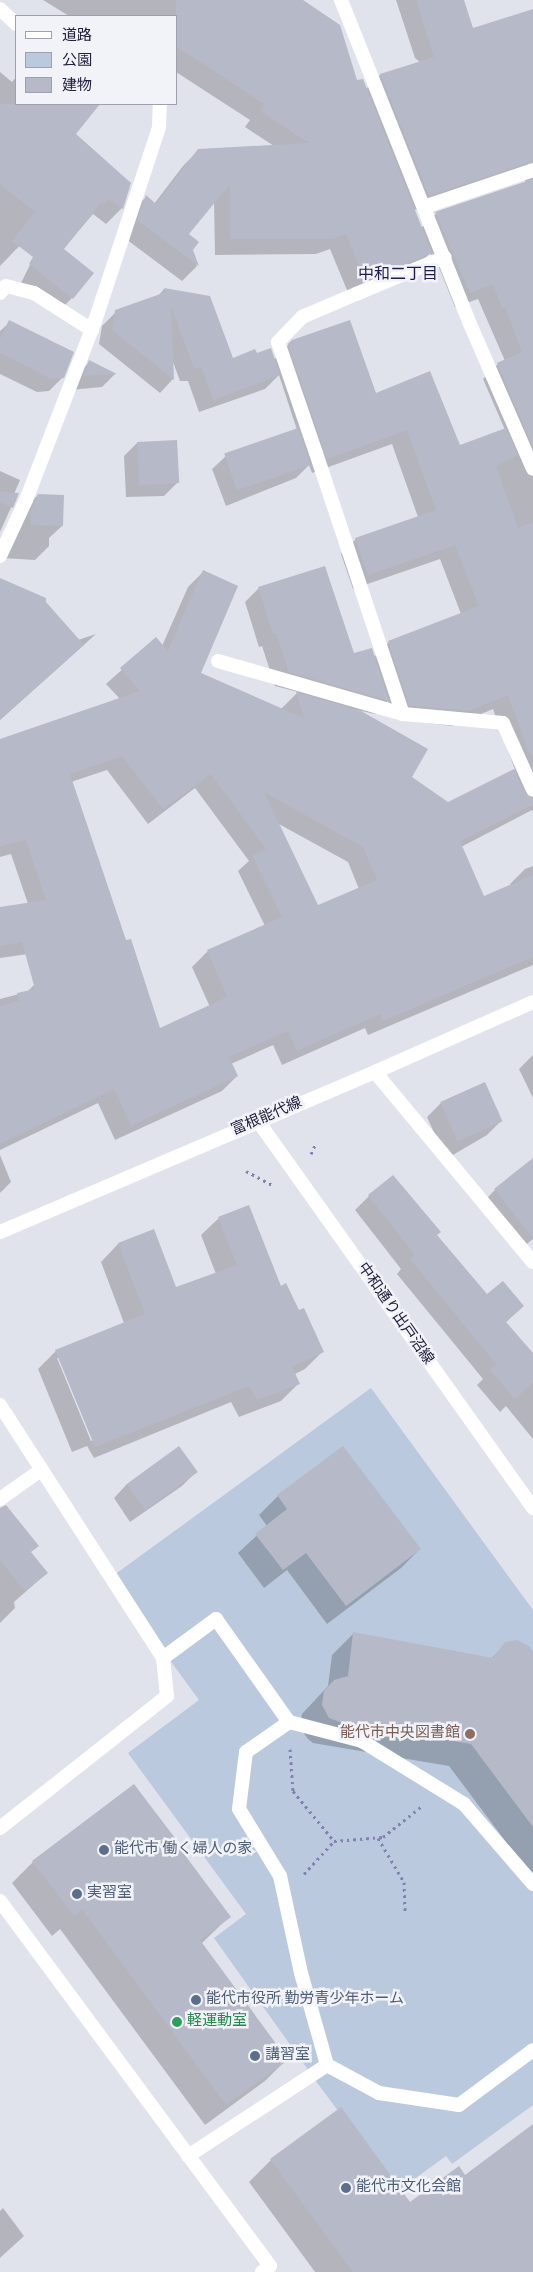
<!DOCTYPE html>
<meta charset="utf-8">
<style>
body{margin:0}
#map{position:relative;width:533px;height:2272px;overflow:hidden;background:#e1e3ec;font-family:Overpass,"Noto Sans JP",sans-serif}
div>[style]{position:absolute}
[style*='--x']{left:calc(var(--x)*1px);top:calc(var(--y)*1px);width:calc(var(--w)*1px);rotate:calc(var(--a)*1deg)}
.green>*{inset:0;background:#bac9dd}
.shadow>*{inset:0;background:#0003}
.building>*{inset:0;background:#b6b9c7;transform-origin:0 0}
.path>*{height:3px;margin-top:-1.5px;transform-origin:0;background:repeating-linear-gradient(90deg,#8182b0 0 2.5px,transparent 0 6.5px)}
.service>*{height:14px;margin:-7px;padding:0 7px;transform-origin:7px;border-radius:7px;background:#fff}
.minor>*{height:14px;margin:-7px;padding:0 7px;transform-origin:7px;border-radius:7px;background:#fff}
.tertiary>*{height:14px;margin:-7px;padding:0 7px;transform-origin:7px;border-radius:7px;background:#fff}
.secondary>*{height:14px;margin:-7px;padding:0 7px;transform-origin:7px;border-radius:7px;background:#fff}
.dots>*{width:14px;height:14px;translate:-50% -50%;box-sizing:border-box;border:2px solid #f2f3f8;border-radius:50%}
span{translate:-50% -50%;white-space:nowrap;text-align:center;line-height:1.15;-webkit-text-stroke:5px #f2f3f8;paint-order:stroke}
.street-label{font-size:15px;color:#22213d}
.education-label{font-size:15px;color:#785e54}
.right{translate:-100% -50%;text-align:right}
.service-label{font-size:15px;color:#4e5e75}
.left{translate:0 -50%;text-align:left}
.leisure-label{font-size:15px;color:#27864d}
.neighbourhood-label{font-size:16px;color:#1f1d4f}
.legend{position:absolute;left:15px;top:15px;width:162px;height:90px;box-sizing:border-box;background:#f2f3f8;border:1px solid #9f9fad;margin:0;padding:6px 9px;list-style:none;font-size:15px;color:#22213d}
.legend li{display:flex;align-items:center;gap:10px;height:25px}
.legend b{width:25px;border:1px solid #9f9fad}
</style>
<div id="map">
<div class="green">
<div style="clip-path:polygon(371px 1388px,533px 1610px,533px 2105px,452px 2164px,446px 2156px,398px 2191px,321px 2088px,214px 1938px,246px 1914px,128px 1753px,199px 1700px,110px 1578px)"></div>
</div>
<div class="shadow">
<div style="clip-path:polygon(evenodd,43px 0,301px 0,357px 82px,366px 89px,380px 75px,423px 65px,415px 58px,396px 0,463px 0,472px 29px,533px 10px,533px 813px,532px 810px,461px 847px,483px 898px,511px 886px,510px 884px,525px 869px,533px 866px,533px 965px,368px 1035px,365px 1028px,282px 1065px,273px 1045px,231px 1064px,237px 1076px,222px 1091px,115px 1140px,98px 1103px,0 1150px,0 999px,27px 992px,34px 985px,136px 959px,159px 1030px,210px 1007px,192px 967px,208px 951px,265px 926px,238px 871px,249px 861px,195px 788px,148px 824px,107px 770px,71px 782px,106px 943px,0 958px,0 908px,28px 904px,11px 854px,0 857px,0 740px,120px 699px,106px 684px,156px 639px,162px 646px,188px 587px,203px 572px,199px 674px,281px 709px,298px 692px,275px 686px,262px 646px,259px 647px,245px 602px,259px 588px,353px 655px,374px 657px,389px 642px,461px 614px,440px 559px,353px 589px,341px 554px,356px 539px,418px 517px,392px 444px,312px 473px,309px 465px,296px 478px,226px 506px,212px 469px,226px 456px,297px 430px,279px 375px,265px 389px,199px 412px,188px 381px,180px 381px,173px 362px,173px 379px,160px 393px,99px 344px,102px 326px,116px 312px,158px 296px,164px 289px,209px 297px,232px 359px,256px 354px,274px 360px,292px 341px,460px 446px,505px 430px,483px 379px,498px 364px,505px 361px,478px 299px,455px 307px,436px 260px,434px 261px,430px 253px,415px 268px,349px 295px,330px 249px,316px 254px,215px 255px,214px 201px,187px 234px,197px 266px,182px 281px,122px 236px,130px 213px,146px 197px,154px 204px,183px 166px,199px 150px,274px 146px,245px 127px,250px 120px,176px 72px,176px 16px,69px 16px,43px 0,514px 176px,523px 178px,527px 183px,436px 214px,421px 228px,414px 210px,514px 176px,43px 0,388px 701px,394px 719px,452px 726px,493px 709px,515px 770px,448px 804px,411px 777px,357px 710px,375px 714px,388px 701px,43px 0,277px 823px,348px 862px,359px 889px,317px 907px,277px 823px)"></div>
<div style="clip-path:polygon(0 72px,12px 82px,16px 77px,16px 104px,73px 104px,88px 116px,74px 134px,130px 183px,122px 208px,106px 224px,93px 214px,63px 249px,72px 298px,56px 314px,20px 285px,60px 204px,0 266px)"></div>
<div style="clip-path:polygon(10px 322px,63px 377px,49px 391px,37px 392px,0 374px,0 331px)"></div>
<div style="clip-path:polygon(90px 362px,115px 374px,102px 387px,70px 390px,76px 375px)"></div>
<div style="clip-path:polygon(138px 442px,178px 482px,164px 496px,126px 497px,124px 456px)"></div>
<div style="clip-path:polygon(0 471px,20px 480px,14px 494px,17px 494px,0 532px)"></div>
<div style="clip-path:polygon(38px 495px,62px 526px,49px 538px,49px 546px,35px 560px,2px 558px,24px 509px)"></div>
<div style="clip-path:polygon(0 579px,45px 602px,78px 640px,96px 634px,0 720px)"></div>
<div style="clip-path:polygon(533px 1055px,533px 1098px,519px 1069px)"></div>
<div style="clip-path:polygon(441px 1103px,501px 1121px,487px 1135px,446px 1159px,427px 1117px)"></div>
<div style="clip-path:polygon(0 1155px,11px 1182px,0 1193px)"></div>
<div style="clip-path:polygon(533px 1173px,533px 1239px,518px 1251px,481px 1204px,495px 1190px)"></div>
<div style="clip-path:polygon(369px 1196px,436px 1235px,487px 1296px,523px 1306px,505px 1323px,533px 1355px,533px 1439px,506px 1406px,500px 1412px,477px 1385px,483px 1379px,397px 1274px,401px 1269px,355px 1210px)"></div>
<div style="clip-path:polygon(evenodd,219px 1218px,280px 1288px,323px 1351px,305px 1369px,295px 1374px,299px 1383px,281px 1401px,239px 1417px,231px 1402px,94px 1458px,87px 1446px,72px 1452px,38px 1369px,56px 1351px,124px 1323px,101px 1262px,118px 1244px,153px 1231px,176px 1289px,216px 1274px,201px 1235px,219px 1218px,57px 1358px,60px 1358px,94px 1440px,91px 1441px,57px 1358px)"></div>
<div style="clip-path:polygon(342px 1447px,420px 1549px,401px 1568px,327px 1624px,287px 1570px,264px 1588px,238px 1553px,267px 1526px,259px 1515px,278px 1496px)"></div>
<div style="clip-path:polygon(196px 1472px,182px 1486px,130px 1522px,114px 1498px,127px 1484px)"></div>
<div style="clip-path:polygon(0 1515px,47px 1573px,14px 1602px,15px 1608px,0 1623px)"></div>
<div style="clip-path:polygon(354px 1633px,491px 1659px,506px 1644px,533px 1661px,533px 1878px,449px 1766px,313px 1743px,308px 1739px,300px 1728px,302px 1714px,328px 1686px,332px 1655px)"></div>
<div style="clip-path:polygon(172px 1840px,229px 1917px,201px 1944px,286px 2060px,265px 2081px,205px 2125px,60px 1929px,52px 1936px,12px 1883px,33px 1862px)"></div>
<div style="clip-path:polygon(341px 2109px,410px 2204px,464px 2176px,533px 2126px,533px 2272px,315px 2272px,249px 2182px,271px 2160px)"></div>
<div style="clip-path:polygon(3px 2208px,24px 2236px,0 2258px,0 2211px)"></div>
</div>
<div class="building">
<div style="clip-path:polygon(176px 0,303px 0,340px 25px,357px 80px,363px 79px,432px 253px,365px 280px,346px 234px,333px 239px,230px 239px,230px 184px,189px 234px,199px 242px,193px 250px,199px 266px,137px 220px,146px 195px,156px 204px,198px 149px,309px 143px,260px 111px,264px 104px,176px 46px)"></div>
<div style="clip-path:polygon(416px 0,464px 0,473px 28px,533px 9px,533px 161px,429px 196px,380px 74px,434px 57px)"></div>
<div style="clip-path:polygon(0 104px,100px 104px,76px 134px,131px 183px,123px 209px,109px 199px,104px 204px,102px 202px,64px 249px,94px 273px,73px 299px,29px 264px,33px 257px,12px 241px,35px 212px,0 184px)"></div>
<div style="clip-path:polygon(533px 179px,533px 447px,497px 363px,522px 352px,505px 307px,502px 308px,493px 284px,470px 293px,435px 212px)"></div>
<div style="clip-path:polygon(164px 288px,210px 296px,233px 358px,255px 349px,257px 353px,271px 348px,280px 375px,213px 400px,202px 368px,194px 368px,171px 306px,174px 380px,112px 330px,115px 310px,166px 292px)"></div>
<div style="clip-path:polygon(9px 320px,74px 352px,64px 378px,51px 379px,0 353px,0 339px)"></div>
<div style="clip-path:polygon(350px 320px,376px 393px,430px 371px,460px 445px,506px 428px,518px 455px,496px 466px,518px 528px,533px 522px,533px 754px,530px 755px,508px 695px,468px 711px,409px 705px,388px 641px,479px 606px,455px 545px,368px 575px,355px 538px,436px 510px,407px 430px,327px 459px,288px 344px,292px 340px)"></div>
<div style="clip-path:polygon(89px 360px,117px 374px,83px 376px)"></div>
<div style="left:298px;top:428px;width:39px;height:78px;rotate:71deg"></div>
<div style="left:177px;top:440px;width:43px;height:40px;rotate:87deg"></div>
<div style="clip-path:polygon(0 492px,19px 493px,13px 508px,0 502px)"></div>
<div style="clip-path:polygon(38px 494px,64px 495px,63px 526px,31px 525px,31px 516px,29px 515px)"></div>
<div style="clip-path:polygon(325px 566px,354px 653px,372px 648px,389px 701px,289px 672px,276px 633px,273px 634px,258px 587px)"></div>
<div style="clip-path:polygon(evenodd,203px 570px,238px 586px,201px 673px,304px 718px,296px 692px,361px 711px,428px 749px,412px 777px,448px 802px,514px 769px,525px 794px,533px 799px,533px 804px,460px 841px,484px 896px,533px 875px,533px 957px,383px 1021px,380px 1014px,297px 1051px,288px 1031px,229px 1057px,238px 1076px,131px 1126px,114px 1089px,0 1144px,0 1006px,19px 1001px,17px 993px,35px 989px,22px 942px,0 946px,0 907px,46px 900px,26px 840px,0 846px,0 739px,140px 691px,120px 668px,156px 637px,168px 651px,203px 570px,122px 756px,163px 809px,211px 774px,266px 849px,252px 855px,282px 917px,207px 950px,227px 997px,160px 1028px,131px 939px,126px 940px,70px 774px,122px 756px,203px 570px,264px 792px,363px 847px,377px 880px,318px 905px,264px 792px)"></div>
<div style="clip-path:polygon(0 578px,46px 598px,46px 602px,84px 645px,0 720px)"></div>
<div style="left:485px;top:1082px;width:43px;height:49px;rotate:66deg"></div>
<div style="clip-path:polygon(533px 1158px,533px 1238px,494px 1189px)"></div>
<div style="clip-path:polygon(393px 1175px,441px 1232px,437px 1235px,487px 1294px,503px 1281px,524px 1306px,506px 1322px,533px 1353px,533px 1382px,515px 1399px,490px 1370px,497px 1365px,410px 1259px,415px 1255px,368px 1195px)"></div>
<div style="clip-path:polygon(249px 1205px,281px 1286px,286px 1283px,299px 1310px,304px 1308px,324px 1352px,292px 1367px,300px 1384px,257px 1400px,249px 1386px,95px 1447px,55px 1350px,145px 1314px,118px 1243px,154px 1229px,176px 1287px,237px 1265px,218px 1217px)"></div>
<div style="left:179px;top:1446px;width:32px;height:65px;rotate:54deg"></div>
<div style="clip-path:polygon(343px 1446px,421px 1549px,346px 1606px,306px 1553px,283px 1570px,255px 1534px,287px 1509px,277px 1495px)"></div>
<div style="clip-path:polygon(6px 1505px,39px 1546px,31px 1552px,48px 1573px,25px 1591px,0 1560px,0 1508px)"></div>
<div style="clip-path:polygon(353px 1632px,493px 1658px,505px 1642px,517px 1640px,529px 1646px,533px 1652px,533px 1827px,471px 1744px,343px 1723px,329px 1718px,322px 1705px,324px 1691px,334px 1680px,348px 1676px)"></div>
<div style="clip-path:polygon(134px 1784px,175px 1838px,173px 1839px,231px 1917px,200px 1940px,288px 2060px,226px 2105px,82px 1909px,74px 1916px,32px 1861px)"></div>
<div style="clip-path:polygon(341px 2107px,410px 2202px,459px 2166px,465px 2175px,533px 2124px,533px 2272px,353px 2272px,270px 2159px)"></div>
</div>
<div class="path">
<div style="--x:311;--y:1154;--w:12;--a:-66"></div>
<div style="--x:246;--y:1171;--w:30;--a:28"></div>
<div style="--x:290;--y:1749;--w:42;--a:85.9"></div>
<div style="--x:293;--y:1791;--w:65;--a:50.6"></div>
<div style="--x:378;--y:1838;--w:51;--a:59.4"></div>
<div style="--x:404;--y:1882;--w:30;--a:88"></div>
<div style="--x:304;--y:1874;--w:45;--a:-47.7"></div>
<div style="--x:334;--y:1841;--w:49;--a:-4.7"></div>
<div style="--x:383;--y:1837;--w:50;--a:-38.5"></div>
</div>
<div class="service">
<div style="--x:341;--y:0;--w:349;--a:68.3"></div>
<div style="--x:470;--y:324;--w:153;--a:66.5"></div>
<div style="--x:531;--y:464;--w:2;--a:-27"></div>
<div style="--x:424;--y:207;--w:115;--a:-18.7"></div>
<div style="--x:316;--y:453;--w:117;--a:-108.9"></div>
<div style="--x:278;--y:342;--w:35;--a:-46"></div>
<div style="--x:302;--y:317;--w:59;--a:-23.1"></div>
<div style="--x:0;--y:1828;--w:213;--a:-38.3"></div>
<div style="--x:167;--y:1696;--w:38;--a:-96"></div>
<div style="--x:163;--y:1658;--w:66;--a:-36.3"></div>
<div style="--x:216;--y:1619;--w:126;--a:54.7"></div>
<div style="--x:533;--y:1884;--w:106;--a:-130.8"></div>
<div style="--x:464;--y:1804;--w:120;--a:-148.3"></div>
<div style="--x:362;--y:1741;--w:75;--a:-165.4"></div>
<div style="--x:289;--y:1722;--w:52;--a:145.1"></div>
<div style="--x:246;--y:1752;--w:57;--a:97"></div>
<div style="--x:239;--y:1809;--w:79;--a:58.5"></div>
<div style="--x:280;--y:1876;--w:99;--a:77.8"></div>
<div style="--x:301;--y:1973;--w:96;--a:74.2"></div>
<div style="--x:327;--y:2065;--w:59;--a:28.3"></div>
<div style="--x:379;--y:2093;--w:81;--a:8.5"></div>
<div style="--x:459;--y:2105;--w:92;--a:-36.6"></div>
<div style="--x:0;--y:1901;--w:454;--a:53.5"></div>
<div style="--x:270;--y:2266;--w:10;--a:143"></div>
</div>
<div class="minor">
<div style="--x:0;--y:9;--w:22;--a:43"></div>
<div style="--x:0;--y:293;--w:9;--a:-49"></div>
<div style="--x:6;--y:286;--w:29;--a:14"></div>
<div style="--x:34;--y:293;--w:69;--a:32.5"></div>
<div style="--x:356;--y:294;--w:96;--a:-22.6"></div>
<div style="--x:316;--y:453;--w:275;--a:71.6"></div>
<div style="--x:531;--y:464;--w:5;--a:68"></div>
<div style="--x:0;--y:556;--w:62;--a:-65.1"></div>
<div style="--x:26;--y:500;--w:192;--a:-68.9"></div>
<div style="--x:95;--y:321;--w:204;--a:-71.7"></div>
<div style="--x:159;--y:127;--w:23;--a:-88"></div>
<div style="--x:218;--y:661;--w:192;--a:16"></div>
<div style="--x:403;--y:714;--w:100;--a:5.1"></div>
<div style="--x:503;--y:723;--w:73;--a:65.9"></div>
<div style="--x:375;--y:1072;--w:247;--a:50.3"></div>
<div style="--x:0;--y:1499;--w:50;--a:-35.3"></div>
<div style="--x:188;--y:2156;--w:166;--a:-33.2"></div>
</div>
<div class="tertiary">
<div style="--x:258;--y:1121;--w:475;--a:54.6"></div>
<div style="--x:0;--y:1405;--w:301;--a:57.2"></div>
</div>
<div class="secondary">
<div style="--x:0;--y:1232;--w:408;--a:-23.1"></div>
<div style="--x:375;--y:1072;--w:173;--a:-23.9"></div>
</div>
<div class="dots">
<div style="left:470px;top:1734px;background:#8d6e63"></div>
<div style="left:104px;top:1850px;background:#5c6f8a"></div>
<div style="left:77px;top:1894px;background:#5c6f8a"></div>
<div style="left:196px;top:2000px;background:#5c6f8a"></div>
<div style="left:177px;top:2022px;background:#2e9e5b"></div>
<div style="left:255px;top:2056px;background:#5c6f8a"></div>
<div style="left:346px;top:2188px;background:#5c6f8a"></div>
</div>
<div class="street-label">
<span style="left:267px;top:1117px;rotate:-23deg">富根能代線</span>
<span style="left:395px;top:1314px;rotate:55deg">中和通り出戸沼線</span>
</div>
<div class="education-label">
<span class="right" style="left:460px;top:1734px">能代市中央図書館</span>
</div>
<div class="service-label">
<span class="left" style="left:114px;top:1850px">能代市 働く婦人の家</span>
<span class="left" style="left:87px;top:1894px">実習室</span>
<span class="left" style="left:206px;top:2000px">能代市役所 勤労青少年ホーム</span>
<span class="left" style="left:265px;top:2056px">講習室</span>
<span class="left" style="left:356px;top:2188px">能代市文化会館</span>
</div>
<div class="leisure-label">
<span class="left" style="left:187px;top:2022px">軽運動室</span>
</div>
<div class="neighbourhood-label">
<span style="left:398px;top:275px">中和二丁目</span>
</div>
<ul class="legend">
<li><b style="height:6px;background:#fff"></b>道路</li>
<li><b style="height:14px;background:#bac9dd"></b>公園</li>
<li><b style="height:14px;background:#b6b9c7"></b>建物</li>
</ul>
</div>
